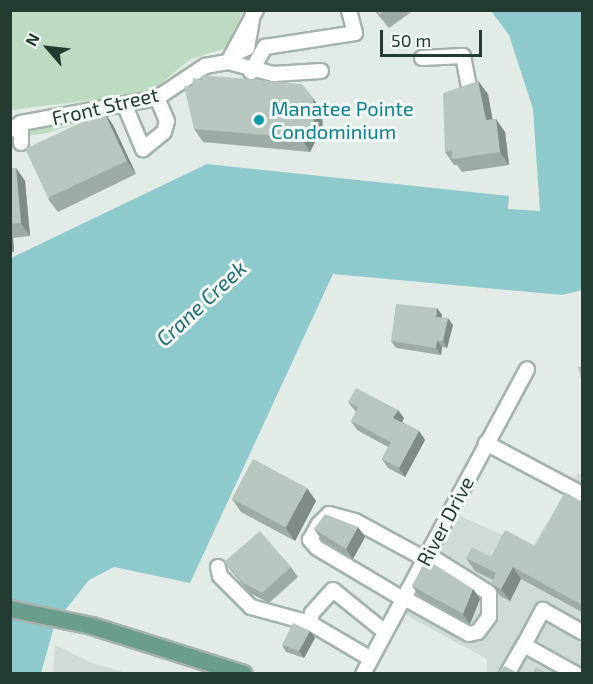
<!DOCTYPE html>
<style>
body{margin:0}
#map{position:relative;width:593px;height:684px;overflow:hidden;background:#e2ebe6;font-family:"Exo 2",sans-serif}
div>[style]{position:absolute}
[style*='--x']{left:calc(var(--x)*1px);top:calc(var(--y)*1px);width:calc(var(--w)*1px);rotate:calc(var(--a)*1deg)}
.built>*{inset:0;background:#d0dbd5}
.green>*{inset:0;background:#bddbc2}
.water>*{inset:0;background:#8ec9cc}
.roads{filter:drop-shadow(2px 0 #a5b3ac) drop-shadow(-2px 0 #a5b3ac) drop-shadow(0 2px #a5b3ac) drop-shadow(0 -2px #a5b3ac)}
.minor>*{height:14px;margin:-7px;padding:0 7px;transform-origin:7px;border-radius:7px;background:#fff}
.major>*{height:16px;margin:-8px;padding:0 8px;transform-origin:8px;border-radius:8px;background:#6a9d8b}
.wall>*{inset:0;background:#9eaaa4}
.shaded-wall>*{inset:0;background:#818b86}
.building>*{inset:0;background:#b8c6bf;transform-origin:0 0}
.dots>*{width:16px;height:16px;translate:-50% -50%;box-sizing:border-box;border:3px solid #f2f8f5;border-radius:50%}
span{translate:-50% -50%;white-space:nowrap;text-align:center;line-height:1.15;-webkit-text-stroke:6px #f2f8f5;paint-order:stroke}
.street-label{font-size:20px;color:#243b32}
.culture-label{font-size:20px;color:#0d838f}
.left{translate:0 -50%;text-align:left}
.water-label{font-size:21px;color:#226d72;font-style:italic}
.frame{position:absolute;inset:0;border:12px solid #243b32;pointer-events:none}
.north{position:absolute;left:18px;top:18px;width:60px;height:60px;-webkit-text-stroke:4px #f2f8f5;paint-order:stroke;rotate:298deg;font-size:16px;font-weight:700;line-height:24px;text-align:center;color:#243b32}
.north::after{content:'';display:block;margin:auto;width:21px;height:27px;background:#243b32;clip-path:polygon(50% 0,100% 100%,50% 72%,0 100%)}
.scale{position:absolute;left:380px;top:30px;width:102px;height:27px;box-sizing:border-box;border:3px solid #243b32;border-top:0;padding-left:8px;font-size:18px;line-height:21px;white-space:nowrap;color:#243b32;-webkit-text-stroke:4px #f2f8f5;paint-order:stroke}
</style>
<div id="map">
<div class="built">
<div style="clip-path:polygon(578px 473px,582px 475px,582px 673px,487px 673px,487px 659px,402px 613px,370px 673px,356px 674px,447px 510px,531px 548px)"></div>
<div style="clip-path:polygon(55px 645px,89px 662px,126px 673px,53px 673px)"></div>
</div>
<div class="green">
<div style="clip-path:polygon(10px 11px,243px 11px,226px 48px,191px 59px,149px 93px,11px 110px)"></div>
<div style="clip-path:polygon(204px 61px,205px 83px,47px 133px,11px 138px,10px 117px,151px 99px)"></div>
</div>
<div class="water">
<div style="clip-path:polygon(491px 11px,582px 11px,582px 290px,562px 295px,333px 274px,190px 583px,114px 567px,89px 580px,55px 623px,41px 673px,11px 674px,11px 258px,207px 164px,509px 196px,508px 209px,540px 211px,533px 109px,509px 35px)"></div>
</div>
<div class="roads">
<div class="minor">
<div style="--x:232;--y:55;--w:17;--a:-25"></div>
<div style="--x:247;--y:48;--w:34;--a:-80"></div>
<div style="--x:422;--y:58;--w:41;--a:-2.8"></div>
<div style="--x:463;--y:56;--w:32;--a:79"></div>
<div style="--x:228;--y:62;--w:59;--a:-61.7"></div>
<div style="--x:251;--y:72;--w:29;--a:-61"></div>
<div style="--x:265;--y:47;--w:91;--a:-8.8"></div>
<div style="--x:355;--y:33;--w:24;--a:-105"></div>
<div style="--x:125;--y:106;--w:47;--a:67.3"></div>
<div style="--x:143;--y:149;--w:27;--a:-39"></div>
<div style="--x:164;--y:132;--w:11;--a:-75"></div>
<div style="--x:167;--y:121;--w:25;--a:-113"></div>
<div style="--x:10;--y:130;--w:13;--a:-32"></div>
<div style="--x:21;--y:123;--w:138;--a:-10.4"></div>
<div style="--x:157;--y:98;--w:58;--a:-33.7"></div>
<div style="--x:205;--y:66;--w:23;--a:-10"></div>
<div style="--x:228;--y:62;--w:47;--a:14.9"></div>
<div style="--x:273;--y:74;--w:48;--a:-3.6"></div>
<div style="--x:21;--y:143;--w:20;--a:-90"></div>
<div style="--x:486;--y:443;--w:109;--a:28"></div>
<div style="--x:218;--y:567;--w:9;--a:77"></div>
<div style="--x:220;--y:576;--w:44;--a:45"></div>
<div style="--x:251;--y:607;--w:61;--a:15.2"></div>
<div style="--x:404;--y:598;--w:74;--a:29"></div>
<div style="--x:469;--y:634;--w:9;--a:-13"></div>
<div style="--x:478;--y:632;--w:19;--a:-54"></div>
<div style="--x:489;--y:617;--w:24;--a:-90"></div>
<div style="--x:489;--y:593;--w:73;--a:-147.8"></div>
<div style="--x:403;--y:599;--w:100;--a:-149.3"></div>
<div style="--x:317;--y:548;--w:11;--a:-131"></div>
<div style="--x:310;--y:540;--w:18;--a:-61"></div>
<div style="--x:319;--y:524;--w:14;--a:-45"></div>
<div style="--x:329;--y:514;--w:27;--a:15"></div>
<div style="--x:355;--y:521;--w:80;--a:28.5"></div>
<div style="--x:371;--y:659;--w:71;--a:-149.5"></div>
<div style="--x:310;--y:623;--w:10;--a:-79"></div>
<div style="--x:312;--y:613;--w:31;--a:-48"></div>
<div style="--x:333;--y:590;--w:67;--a:38.9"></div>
<div style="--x:363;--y:674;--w:346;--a:-61.7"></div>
<div style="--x:507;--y:674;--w:34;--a:-60"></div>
<div style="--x:576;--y:674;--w:60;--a:-150.9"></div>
<div style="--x:524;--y:645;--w:40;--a:-62"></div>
<div style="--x:543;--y:610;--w:45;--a:29.4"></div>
</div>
<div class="major">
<div style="--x:10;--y:609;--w:84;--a:11.7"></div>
<div style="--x:92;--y:626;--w:159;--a:17.5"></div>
</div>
</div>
<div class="wall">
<div style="clip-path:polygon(374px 10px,414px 10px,389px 28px)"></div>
<div style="clip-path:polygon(478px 81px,488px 94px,492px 119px,496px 119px,505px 132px,509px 165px,462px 172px,457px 165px,454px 165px,445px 152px)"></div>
<div style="clip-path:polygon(322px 111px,323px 139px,316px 140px,310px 152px,203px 142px,194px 129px)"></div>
<div style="clip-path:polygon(104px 112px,113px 125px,136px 174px,58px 212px,48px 199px)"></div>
<div style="clip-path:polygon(16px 168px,25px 181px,30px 236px,13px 238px,14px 252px,10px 252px,10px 169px)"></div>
<div style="clip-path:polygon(437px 308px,442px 315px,441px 318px,453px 325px,447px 348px,442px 347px,441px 355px,396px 348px,391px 341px)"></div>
<div style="clip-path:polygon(348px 402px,404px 418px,402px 422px,419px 431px,425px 440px,405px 477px,388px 468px,382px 459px,388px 447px,357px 430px,351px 421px,356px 412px)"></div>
<div style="clip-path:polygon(232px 499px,316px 501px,295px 541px,241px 512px)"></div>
<div style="clip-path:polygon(582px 502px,582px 612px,521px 579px,510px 601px,500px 596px,491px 584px,493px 580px,475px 571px,466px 558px,491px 557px,535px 546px)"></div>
<div style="clip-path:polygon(358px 527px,365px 537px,353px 559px,321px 539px,314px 529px)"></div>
<div style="clip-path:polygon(224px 562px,291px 567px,298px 577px,269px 603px,250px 593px,232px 572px)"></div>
<div style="clip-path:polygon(412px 586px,473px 589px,480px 599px,470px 624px,419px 596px)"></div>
<div style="clip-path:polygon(310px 631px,315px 638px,304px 658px,286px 652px,282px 645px)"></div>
</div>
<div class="shaded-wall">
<div style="clip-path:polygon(478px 81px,488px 94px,495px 133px,486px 120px)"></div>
<div style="clip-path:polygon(313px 98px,322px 111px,323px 139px,314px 126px)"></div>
<div style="clip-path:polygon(104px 112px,113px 125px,136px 174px,127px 161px)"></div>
<div style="clip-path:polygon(496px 119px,505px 132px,509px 165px,500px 152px)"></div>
<div style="clip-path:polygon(307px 126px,316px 140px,310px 152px,301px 138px)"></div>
<div style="clip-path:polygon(16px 168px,25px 181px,30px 236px,21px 223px)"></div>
<div style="clip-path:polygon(10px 235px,13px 238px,14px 252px,10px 247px)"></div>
<div style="clip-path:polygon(437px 308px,442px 315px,441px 324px,436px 317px)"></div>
<div style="clip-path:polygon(448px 318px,453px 325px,447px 348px,443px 341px)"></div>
<div style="clip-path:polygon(437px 341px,442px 347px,441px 355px,436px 348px)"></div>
<div style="clip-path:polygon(398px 410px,404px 418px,400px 426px,393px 418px)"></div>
<div style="clip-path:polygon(419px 431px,425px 440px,405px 477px,399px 468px)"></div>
<div style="clip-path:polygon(307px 488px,316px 501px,295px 541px,286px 528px)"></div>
<div style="clip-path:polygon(358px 527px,365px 537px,353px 559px,346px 549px)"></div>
<div style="clip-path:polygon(513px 567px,521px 579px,510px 601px,501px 589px)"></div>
<div style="clip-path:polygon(473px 589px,480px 599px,470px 624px,463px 614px)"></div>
<div style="clip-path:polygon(310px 631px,315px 638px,304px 658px,299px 651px)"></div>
</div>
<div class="building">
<div style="clip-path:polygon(376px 10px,386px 10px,380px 15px)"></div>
<div style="clip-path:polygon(202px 75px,302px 84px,313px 98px,314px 126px,307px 126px,301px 138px,194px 129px,184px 86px,192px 87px,193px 78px,202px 80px)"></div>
<div style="clip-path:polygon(478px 81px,486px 120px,496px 119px,500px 152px,452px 159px,452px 151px,445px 152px,443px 93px)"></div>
<div style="left:104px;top:112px;width:54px;height:87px;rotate:65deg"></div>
<div style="clip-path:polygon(16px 168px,21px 223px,10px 224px,10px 169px)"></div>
<div style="clip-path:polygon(396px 304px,437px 308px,436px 317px,448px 318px,443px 341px,437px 341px,436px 348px,391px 341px)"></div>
<div style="clip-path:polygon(582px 366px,582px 382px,578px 367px)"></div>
<div style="clip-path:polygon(356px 388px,398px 410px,393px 418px,419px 431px,399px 468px,382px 459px,391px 442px,351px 421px,358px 407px,348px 402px)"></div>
<div style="left:253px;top:459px;width:61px;height:45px;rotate:28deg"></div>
<div style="clip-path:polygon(565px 492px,582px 502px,582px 605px,513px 567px,501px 589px,491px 584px,496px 573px,466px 558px,472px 547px,491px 557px,505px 530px,535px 546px)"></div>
<div style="clip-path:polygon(325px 514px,358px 527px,346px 549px,314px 529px)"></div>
<div style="clip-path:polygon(260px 531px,291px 567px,262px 593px,243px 583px,224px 562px)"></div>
<div style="clip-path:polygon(426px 559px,473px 589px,463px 614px,412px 586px)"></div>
<div style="clip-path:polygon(293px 623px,310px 631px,299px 651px,282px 645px)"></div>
<div style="clip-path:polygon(505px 666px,519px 674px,498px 674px,500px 669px)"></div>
<div style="clip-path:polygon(536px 667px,548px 674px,533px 674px)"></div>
</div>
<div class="dots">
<div style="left:259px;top:120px;background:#0f9aa8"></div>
</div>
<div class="street-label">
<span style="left:105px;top:106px;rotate:-13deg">Front Street</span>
<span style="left:445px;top:521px;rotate:-62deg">River Drive</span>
</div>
<div class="culture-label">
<span class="left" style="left:271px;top:120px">Manatee Pointe<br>Condominium</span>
</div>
<div class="water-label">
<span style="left:201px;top:303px;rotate:-43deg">Crane Creek</span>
</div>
<div class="frame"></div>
<div class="north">N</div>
<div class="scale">50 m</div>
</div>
